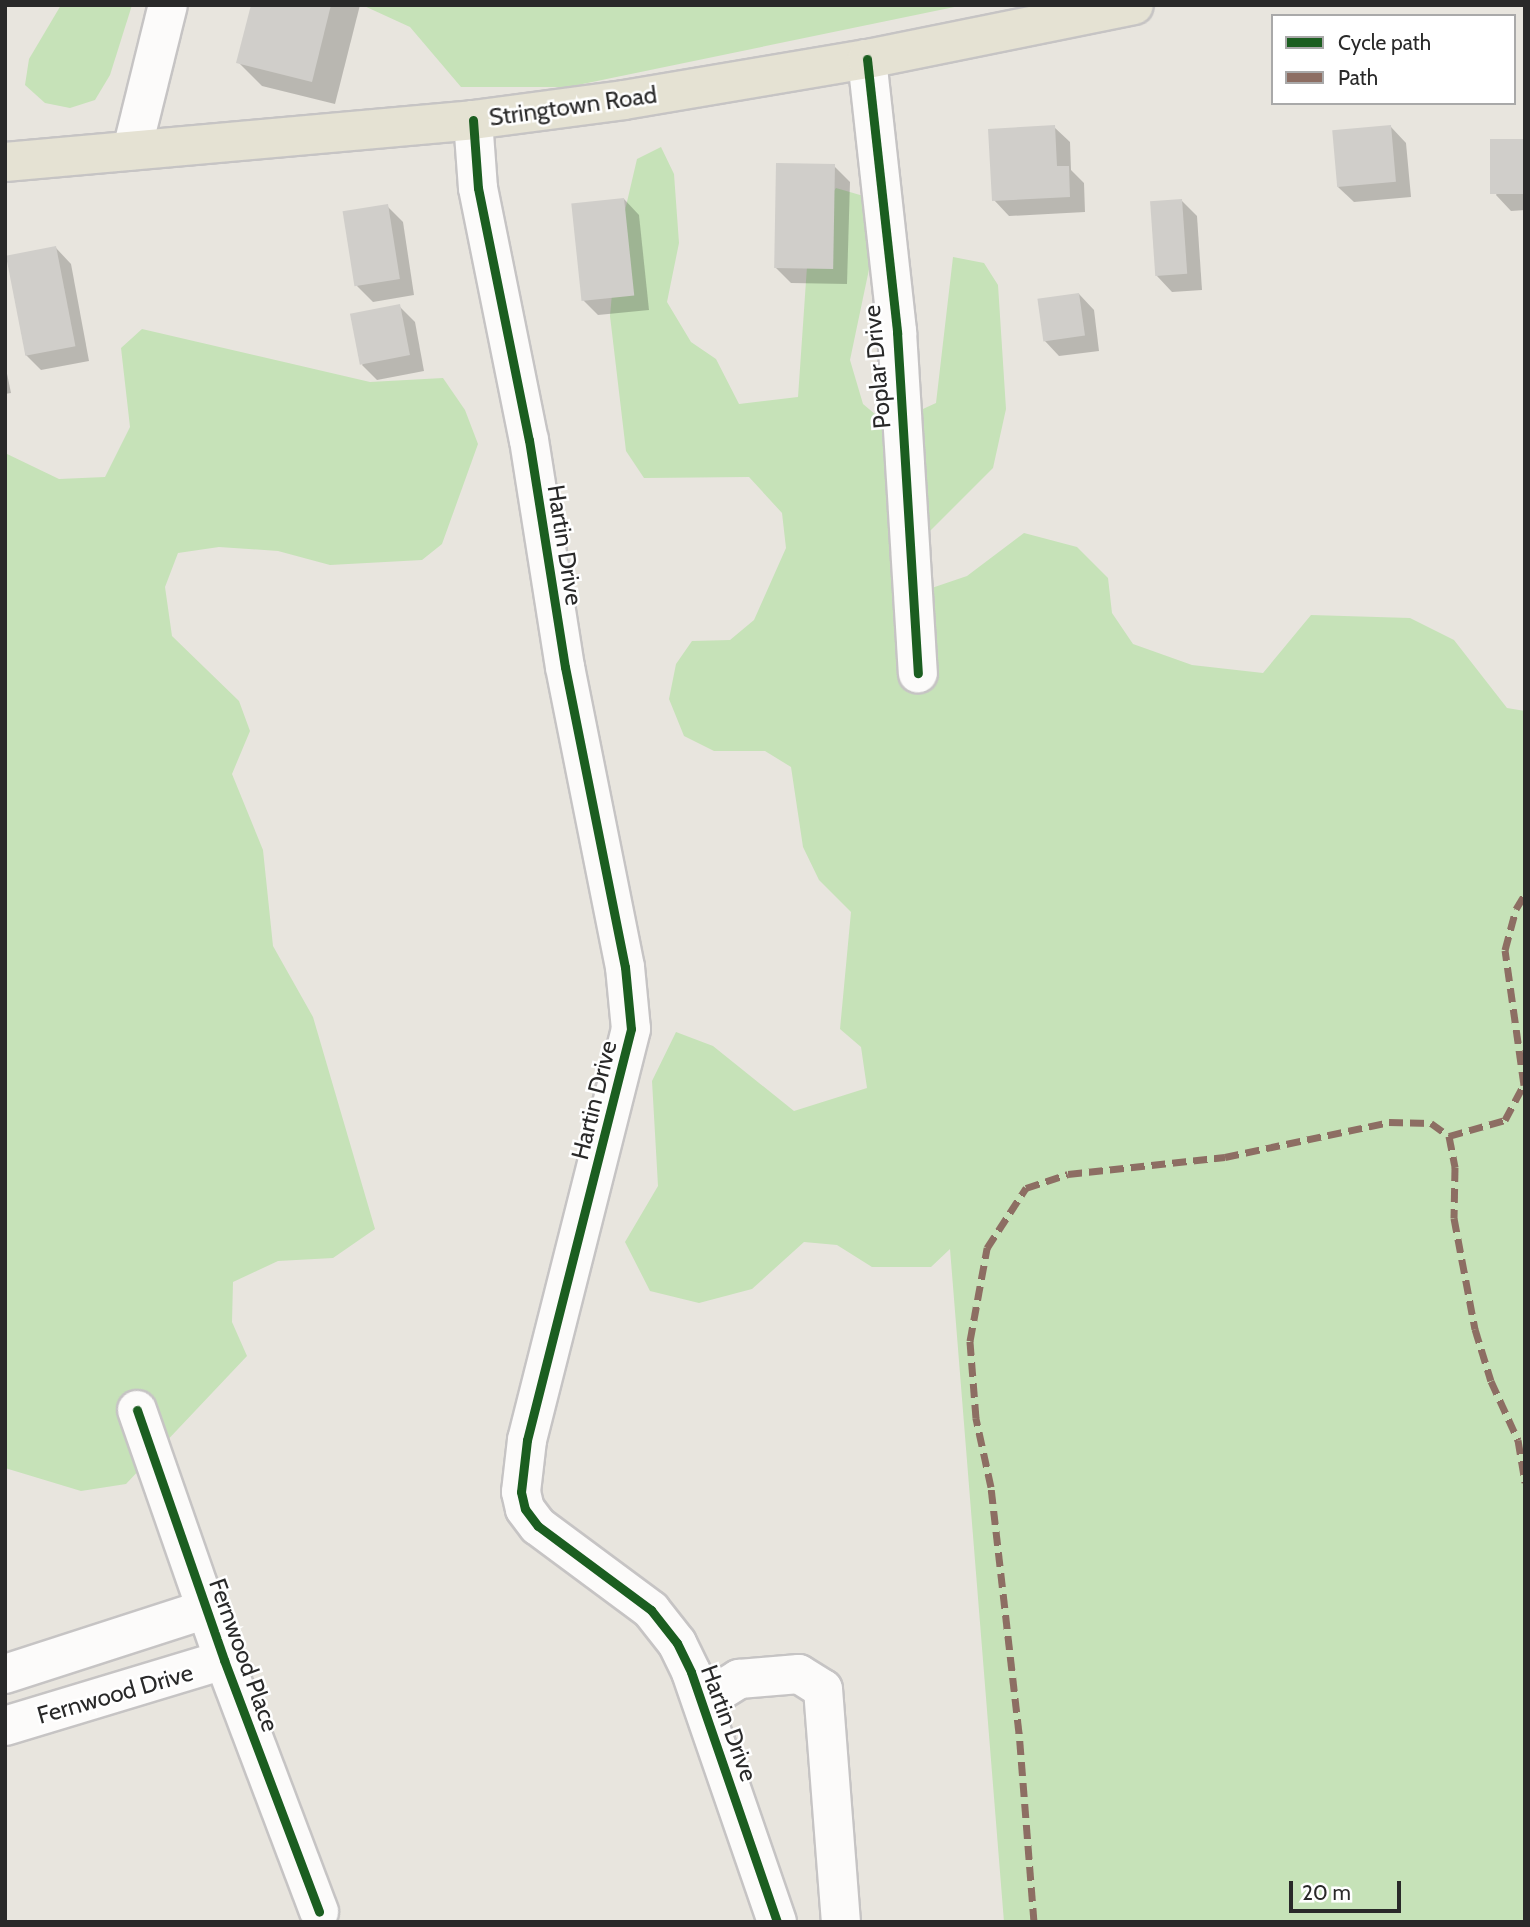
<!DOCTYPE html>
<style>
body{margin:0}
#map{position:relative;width:1530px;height:1927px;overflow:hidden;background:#e8e5de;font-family:Cabin,sans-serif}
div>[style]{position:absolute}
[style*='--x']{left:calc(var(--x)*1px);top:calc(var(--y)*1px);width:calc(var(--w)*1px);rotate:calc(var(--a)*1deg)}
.green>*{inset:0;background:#c6e2b8}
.shadow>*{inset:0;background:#0003}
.building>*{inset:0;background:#d0ceca;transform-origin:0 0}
.roads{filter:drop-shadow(2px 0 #c6c4c4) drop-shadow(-2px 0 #c6c4c4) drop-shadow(0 2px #c6c4c4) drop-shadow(0 -2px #c6c4c4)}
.minor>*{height:38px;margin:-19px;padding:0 19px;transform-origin:19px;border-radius:19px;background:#fcfbfa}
.major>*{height:38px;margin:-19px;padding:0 19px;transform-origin:19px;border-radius:19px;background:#e5e2d3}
.quiet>*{height:7px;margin-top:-3.5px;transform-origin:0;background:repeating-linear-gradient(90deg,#8d6e63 0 14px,transparent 0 21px)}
.cycleway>*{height:9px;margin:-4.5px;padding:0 4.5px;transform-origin:4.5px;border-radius:4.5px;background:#1b5e20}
span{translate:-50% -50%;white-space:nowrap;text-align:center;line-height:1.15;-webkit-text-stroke:5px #fff;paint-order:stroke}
.street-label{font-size:24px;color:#292929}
.frame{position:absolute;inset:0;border:7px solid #292929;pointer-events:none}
.legend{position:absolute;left:1271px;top:14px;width:245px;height:91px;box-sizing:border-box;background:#fff;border:2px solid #a9a9a9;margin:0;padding:9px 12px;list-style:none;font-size:21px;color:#292929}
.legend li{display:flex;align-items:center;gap:14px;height:35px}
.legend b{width:35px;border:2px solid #a9a9a9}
.scale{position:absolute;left:1289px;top:1881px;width:112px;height:32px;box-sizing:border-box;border:4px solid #292929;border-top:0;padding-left:9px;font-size:21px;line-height:24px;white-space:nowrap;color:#292929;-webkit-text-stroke:5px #fff;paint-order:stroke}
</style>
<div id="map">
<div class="green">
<div style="clip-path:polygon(61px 5px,132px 5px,110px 75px,95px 100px,70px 108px,45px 103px,25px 85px,29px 59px)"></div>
<div style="clip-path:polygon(362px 5px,964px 5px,568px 87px,461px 87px,410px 27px)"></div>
<div style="clip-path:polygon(661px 147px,674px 174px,679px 243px,667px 302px,691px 342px,716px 359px,739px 404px,798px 397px,810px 223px,836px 188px,867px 197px,876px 236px,850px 360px,863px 404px,888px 425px,936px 403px,953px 257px,984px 263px,998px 285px,1006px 409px,993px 468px,898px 563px,917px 593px,967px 576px,1024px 533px,1077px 547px,1108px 578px,1112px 613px,1133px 644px,1192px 665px,1263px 673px,1311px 615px,1410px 618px,1454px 640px,1507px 708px,1525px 711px,1525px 1922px,1004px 1922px,950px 1249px,931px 1267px,872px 1267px,837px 1245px,804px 1242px,752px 1289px,699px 1303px,650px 1291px,625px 1242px,658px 1186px,652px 1081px,676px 1032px,713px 1046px,794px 1111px,867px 1088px,861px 1047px,840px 1029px,851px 912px,819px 880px,803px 847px,791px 767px,765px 751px,714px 751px,684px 736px,669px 699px,676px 664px,692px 641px,730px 640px,754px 620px,786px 548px,782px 513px,749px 477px,644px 478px,626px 451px,610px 316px,616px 249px,637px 159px)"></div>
<div style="clip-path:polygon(142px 329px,370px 382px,443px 378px,465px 410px,478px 444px,442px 544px,422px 560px,330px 565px,278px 551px,219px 547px,178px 553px,165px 587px,172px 636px,239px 701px,250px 731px,232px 774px,263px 850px,273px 946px,313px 1017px,375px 1229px,333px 1258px,278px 1261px,233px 1282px,232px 1322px,247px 1356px,126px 1484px,81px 1491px,5px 1468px,5px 453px,59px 479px,105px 477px,130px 427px,121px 348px)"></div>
</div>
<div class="shadow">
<div style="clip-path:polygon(252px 5px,360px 5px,335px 104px,262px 86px,238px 62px)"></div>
<div style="clip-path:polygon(1054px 127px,1070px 142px,1071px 170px,1084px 183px,1085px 212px,1009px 216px,994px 200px)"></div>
<div style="clip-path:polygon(1391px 127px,1406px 143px,1411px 197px,1354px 202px,1338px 187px)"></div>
<div style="clip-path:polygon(1525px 141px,1525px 210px,1511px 211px,1496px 195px)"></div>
<div style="clip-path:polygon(834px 166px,850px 182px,847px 284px,791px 283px,775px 267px)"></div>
<div style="clip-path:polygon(624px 199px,639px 215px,649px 310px,598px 315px,583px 300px)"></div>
<div style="clip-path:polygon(1182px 201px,1197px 216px,1202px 290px,1172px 292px,1157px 276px)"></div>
<div style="clip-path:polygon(387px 206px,403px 222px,414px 295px,373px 302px,357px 286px)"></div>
<div style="clip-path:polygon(56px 248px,71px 264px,89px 361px,41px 370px,25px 354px)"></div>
<div style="clip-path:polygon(1079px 294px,1094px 310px,1099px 351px,1059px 356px,1044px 340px)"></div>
<div style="clip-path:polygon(399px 306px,415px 322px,424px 371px,377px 380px,362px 365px)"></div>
<div style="clip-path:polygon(5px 364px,11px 393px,5px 394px)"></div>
</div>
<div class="building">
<div style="clip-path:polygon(251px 5px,331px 5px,312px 82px,236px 63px)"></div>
<div style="clip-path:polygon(1055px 125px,1057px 166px,1069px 166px,1070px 197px,992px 201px,988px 129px)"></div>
<div style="left:1391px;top:125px;width:57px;height:59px;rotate:85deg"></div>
<div style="left:1525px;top:139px;width:55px;height:35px;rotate:90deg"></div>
<div style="left:776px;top:163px;width:59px;height:105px;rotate:1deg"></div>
<div style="left:624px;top:198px;width:98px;height:53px;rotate:84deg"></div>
<div style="left:1182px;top:199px;width:75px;height:32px;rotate:86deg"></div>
<div style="left:388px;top:204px;width:76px;height:46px;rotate:81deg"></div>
<div style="left:56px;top:246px;width:102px;height:51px;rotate:79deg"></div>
<div style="left:1079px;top:293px;width:43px;height:42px;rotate:82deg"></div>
<div style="left:400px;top:304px;width:52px;height:51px;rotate:79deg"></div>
</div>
<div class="roads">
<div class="minor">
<div style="--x:867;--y:59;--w:275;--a:83.7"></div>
<div style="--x:897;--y:332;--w:342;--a:86.5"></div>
<div style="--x:473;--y:120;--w:68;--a:85.8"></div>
<div style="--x:478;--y:188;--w:257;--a:78.6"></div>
<div style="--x:529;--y:440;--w:230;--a:81"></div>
<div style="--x:565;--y:667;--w:306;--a:78.7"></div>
<div style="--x:625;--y:967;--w:62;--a:84.5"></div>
<div style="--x:631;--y:1029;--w:424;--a:104.2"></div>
<div style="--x:527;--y:1440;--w:52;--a:96.6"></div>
<div style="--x:521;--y:1492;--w:17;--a:77"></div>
<div style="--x:525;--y:1509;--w:21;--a:53"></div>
<div style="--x:538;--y:1526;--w:141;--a:36.6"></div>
<div style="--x:651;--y:1610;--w:42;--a:51.8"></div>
<div style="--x:677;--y:1643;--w:32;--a:64"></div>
<div style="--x:691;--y:1672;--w:264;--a:71"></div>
<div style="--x:132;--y:150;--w:149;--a:-76.1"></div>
<div style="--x:137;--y:1410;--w:265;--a:70.8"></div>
<div style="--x:224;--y:1660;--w:269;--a:69.3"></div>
<div style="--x:5;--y:1674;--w:211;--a:-17.9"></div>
<div style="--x:702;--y:1702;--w:44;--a:-31.9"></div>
<div style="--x:739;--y:1679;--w:60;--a:-4.8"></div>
<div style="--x:799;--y:1674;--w:28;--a:32"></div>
<div style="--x:823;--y:1689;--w:234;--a:85.6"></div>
<div style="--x:5;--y:1726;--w:229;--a:-16.8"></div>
</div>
<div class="major">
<div style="--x:5;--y:162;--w:470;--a:-5.1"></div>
<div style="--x:473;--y:120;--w:152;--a:-7.5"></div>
<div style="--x:624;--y:100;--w:246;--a:-9.6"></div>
<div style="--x:867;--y:59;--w:272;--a:-11.4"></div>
</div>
</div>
<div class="quiet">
<div style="--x:1449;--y:1136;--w:58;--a:-15.9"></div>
<div style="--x:1505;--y:1120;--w:40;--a:-62"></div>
<div style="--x:1524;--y:1085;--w:136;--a:-98"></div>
<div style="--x:1505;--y:950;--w:42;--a:-75"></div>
<div style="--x:1516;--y:909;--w:17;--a:-59"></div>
<div style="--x:1034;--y:1922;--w:190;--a:-94.5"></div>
<div style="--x:1019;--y:1733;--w:248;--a:-96.5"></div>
<div style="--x:991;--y:1487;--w:71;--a:-102.3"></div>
<div style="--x:976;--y:1418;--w:77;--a:-94.5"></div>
<div style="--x:970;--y:1341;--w:95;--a:-79.6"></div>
<div style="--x:987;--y:1248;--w:72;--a:-57"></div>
<div style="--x:1026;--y:1188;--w:44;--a:-18.4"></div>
<div style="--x:1068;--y:1174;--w:158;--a:-6.2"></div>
<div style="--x:1225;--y:1157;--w:168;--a:-12"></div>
<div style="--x:1389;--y:1122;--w:42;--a:1.4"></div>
<div style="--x:1431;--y:1123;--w:22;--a:36"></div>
<div style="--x:1449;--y:1136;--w:32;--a:79"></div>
<div style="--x:1455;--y:1167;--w:51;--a:91.1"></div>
<div style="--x:1454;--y:1218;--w:113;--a:79.3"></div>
<div style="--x:1475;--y:1329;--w:54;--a:72.9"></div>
<div style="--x:1491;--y:1381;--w:65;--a:65.4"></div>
<div style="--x:1518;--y:1440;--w:43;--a:80.5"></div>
</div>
<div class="cycleway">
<div style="--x:867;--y:59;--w:275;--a:83.7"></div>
<div style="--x:897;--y:332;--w:342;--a:86.5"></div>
<div style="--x:473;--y:120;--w:68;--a:85.8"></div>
<div style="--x:478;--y:188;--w:257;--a:78.6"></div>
<div style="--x:529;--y:440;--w:230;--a:81"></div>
<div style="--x:565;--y:667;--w:306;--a:78.7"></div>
<div style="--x:625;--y:967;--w:62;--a:84.5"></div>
<div style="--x:631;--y:1029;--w:424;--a:104.2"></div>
<div style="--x:527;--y:1440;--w:52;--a:96.6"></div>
<div style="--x:521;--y:1492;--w:17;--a:77"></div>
<div style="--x:525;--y:1509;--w:21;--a:53"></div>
<div style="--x:538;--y:1526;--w:141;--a:36.6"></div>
<div style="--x:651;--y:1610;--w:42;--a:51.8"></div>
<div style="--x:677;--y:1643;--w:32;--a:64"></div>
<div style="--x:691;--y:1672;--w:264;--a:71"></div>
<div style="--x:137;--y:1410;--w:265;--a:70.8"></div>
<div style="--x:224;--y:1660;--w:269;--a:69.3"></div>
</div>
<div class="street-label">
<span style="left:573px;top:106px;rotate:-8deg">Stringtown Road</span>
<span style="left:877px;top:367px;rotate:-95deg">Poplar Drive</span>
<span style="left:565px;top:545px;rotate:81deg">Hartin Drive</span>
<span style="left:594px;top:1100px;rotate:-76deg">Hartin Drive</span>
<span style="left:244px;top:1655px;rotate:70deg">Fernwood Place</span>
<span style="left:115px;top:1694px;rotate:-16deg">Fernwood Drive</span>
<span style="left:729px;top:1723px;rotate:70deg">Hartin Drive</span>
</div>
<div class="frame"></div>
<ul class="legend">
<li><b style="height:9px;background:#1b5e20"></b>Cycle path</li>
<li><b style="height:9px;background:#8d6e63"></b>Path</li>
</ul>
<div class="scale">20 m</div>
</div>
